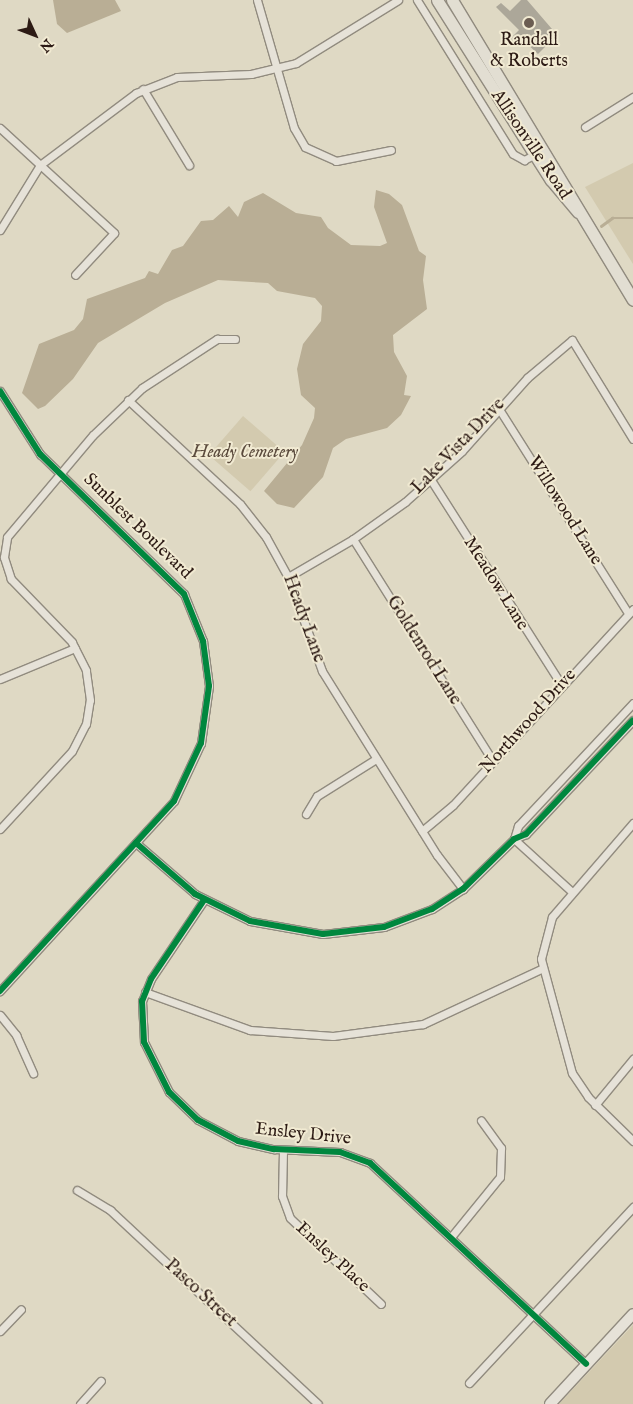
<!DOCTYPE html>
<style>
body{margin:0}
#map{position:relative;width:633px;height:1404px;overflow:hidden;background:#dfd9c4;font-family:"IM FELL English",serif}
div>[style]{position:absolute}
[style*='--x']{left:calc(var(--x)*1px);top:calc(var(--y)*1px);width:calc(var(--w)*1px);rotate:calc(var(--a)*1deg)}
.green>*{inset:0;background:#d3caaf;transform-origin:0 0}
.water>*{inset:0;background:#b9ae95}
.stream>*{height:2.5px;margin:-1.25px;padding:0 1.25px;transform-origin:1.25px;border-radius:1.25px;background:#b9ae95}
.building>*{inset:0;background:#aca799}
.roads{filter:drop-shadow(1px 0 #918b7f) drop-shadow(-1px 0 #918b7f) drop-shadow(0 1px #918b7f) drop-shadow(0 -1px #918b7f)}
.street>*{height:7px;margin:-3.5px;padding:0 3.5px;transform-origin:3.5px;border-radius:3.5px;background:#e6e2d8}
.secondary>*{height:10px;margin:-5px;padding:0 5px;transform-origin:5px;border-radius:5px;background:#e6e2d8}
.primary>*{height:11px;margin:-5.5px;padding:0 5.5px;transform-origin:5.5px;border-radius:5.5px;background:#e2ded2}
.cycleway>*{height:6px;margin:-3px;padding:0 3px;transform-origin:3px;border-radius:3px;background:#00873e}
.dots>*{width:14px;height:14px;translate:-50% -50%;box-sizing:border-box;border:2px solid #f1ead2;border-radius:50%}
span{translate:-50% -50%;white-space:nowrap;text-align:center;line-height:1.15;-webkit-text-stroke:4px #f1ead2;paint-order:stroke}
.poi-label{font-size:18px;color:#2c1a14}
.street-label{font-size:18px;color:#2c1a14}
.park-label{font-size:18px;color:#5b4b3d;font-style:italic}
.north{position:absolute;left:10px;top:10px;width:50px;height:50px;-webkit-text-stroke:4px #f1ead2;paint-order:stroke;rotate:133deg;font-size:14px;font-weight:700;line-height:20px;text-align:center;color:#2c1a14}
.north::after{content:'';display:block;margin:auto;width:18px;height:22px;background:#2c1a14;clip-path:polygon(50% 0,100% 100%,50% 72%,0 100%)}
</style>
<div id="map">
<div class="green">
<div style="clip-path:polygon(633px 163px,633px 264px,585px 187px)"></div>
<div style="left:243px;top:416px;width:55px;height:52px;rotate:41deg"></div>
<div style="clip-path:polygon(633px 1325px,633px 1404px,559px 1404px)"></div>
</div>
<div class="water">
<div style="clip-path:polygon(53px 0,115px 0,121px 11px,67px 33px,57px 24px)"></div>
<div style="clip-path:polygon(376px 190px,389px 194px,402px 205px,419px 251px,426px 256px,423px 280px,427px 309px,393px 335px,394px 352px,407px 376px,404px 395px,411px 396px,401px 415px,387px 428px,346px 439px,333px 448px,323px 477px,294px 508px,277px 504px,264px 491px,302px 445px,314px 418px,315px 408px,301px 395px,297px 369px,303px 344px,321px 321px,322px 306px,315px 298px,277px 291px,268px 283px,218px 280px,165px 303px,98px 343px,73px 379px,45px 406px,38px 409px,22px 393px,39px 344px,74px 330px,83px 319px,87px 299px,145px 278px,149px 271px,158px 274px,172px 250px,183px 246px,201px 221px,213px 220px,229px 206px,238px 217px,244px 202px,263px 193px,296px 213px,321px 217px,328px 228px,351px 245px,380px 246px,387px 243px,374px 207px)"></div>
</div>
<div class="stream">
<div style="--x:601;--y:226;--w:14;--a:-36"></div>
<div style="--x:612;--y:218;--w:21;--a:0"></div>
</div>
<div class="building">
<div style="clip-path:polygon(521px 0,527px 0,552px 29px,548px 33px,554px 38px,538px 54px,523px 40px,518px 46px,510px 39px,519px 30px,496px 7px,501px 3px,510px 11px)"></div>
</div>
<div class="roads">
<div class="street">
<div style="--x:257;--y:0;--w:133;--a:73.9"></div>
<div style="--x:294;--y:128;--w:22;--a:60"></div>
<div style="--x:305;--y:147;--w:34;--a:24"></div>
<div style="--x:336;--y:161;--w:56;--a:-11.3"></div>
<div style="--x:417;--y:0;--w:181;--a:58.1"></div>
<div style="--x:513;--y:154;--w:13;--a:29"></div>
<div style="--x:524;--y:160;--w:11;--a:-27"></div>
<div style="--x:143;--y:89;--w:89;--a:58.8"></div>
<div style="--x:585;--y:127;--w:57;--a:-32"></div>
<div style="--x:0;--y:128;--w:155;--a:42.6"></div>
<div style="--x:114;--y:233;--w:57;--a:132.9"></div>
<div style="--x:0;--y:230;--w:76;--a:-58.4"></div>
<div style="--x:40;--y:165;--w:120;--a:-36.9"></div>
<div style="--x:136;--y:93;--w:44;--a:-21.3"></div>
<div style="--x:177;--y:77;--w:74;--a:-2.3"></div>
<div style="--x:251;--y:74;--w:46;--a:-13.7"></div>
<div style="--x:296;--y:63;--w:120;--a:-31.7"></div>
<div style="--x:0;--y:391;--w:75;--a:57.6"></div>
<div style="--x:40;--y:454;--w:201;--a:44.2"></div>
<div style="--x:184;--y:594;--w:51;--a:68"></div>
<div style="--x:203;--y:641;--w:45;--a:82.4"></div>
<div style="--x:209;--y:686;--w:58;--a:98"></div>
<div style="--x:201;--y:743;--w:64;--a:115"></div>
<div style="--x:174;--y:801;--w:258;--a:132.5"></div>
<div style="--x:128;--y:400;--w:153;--a:42.9"></div>
<div style="--x:240;--y:504;--w:42;--a:51.8"></div>
<div style="--x:266;--y:537;--w:46;--a:61.2"></div>
<div style="--x:288;--y:577;--w:100;--a:70.1"></div>
<div style="--x:322;--y:671;--w:217;--a:58"></div>
<div style="--x:437;--y:855;--w:43;--a:52.6"></div>
<div style="--x:499;--y:409;--w:241;--a:57.7"></div>
<div style="--x:431;--y:480;--w:244;--a:57.5"></div>
<div style="--x:353;--y:539;--w:262;--a:57.8"></div>
<div style="--x:288;--y:577;--w:75;--a:-30.3"></div>
<div style="--x:353;--y:539;--w:64;--a:-35.4"></div>
<div style="--x:405;--y:502;--w:76;--a:-41.8"></div>
<div style="--x:462;--y:451;--w:98;--a:-48.3"></div>
<div style="--x:527;--y:378;--w:59;--a:-40.2"></div>
<div style="--x:572;--y:340;--w:116;--a:58.4"></div>
<div style="--x:0;--y:679;--w:81;--a:-22.5"></div>
<div style="--x:306;--y:814;--w:21;--a:-59"></div>
<div style="--x:317;--y:796;--w:70;--a:-32.1"></div>
<div style="--x:633;--y:823;--w:124;--a:130.8"></div>
<div style="--x:552;--y:917;--w:43;--a:104.7"></div>
<div style="--x:541;--y:959;--w:118;--a:74.8"></div>
<div style="--x:572;--y:1073;--w:29;--a:56"></div>
<div style="--x:588;--y:1097;--w:63;--a:44.4"></div>
<div style="--x:0;--y:829;--w:106;--a:-47.3"></div>
<div style="--x:72;--y:751;--w:30;--a:-63"></div>
<div style="--x:86;--y:724;--w:24;--a:-81"></div>
<div style="--x:90;--y:700;--w:30;--a:-98"></div>
<div style="--x:86;--y:670;--w:31;--a:-117"></div>
<div style="--x:72;--y:642;--w:88;--a:-134.1"></div>
<div style="--x:11;--y:579;--w:23;--a:-108"></div>
<div style="--x:4;--y:557;--w:20;--a:-81"></div>
<div style="--x:7;--y:537;--w:133;--a:-49.9"></div>
<div style="--x:93;--y:435;--w:68;--a:-43.8"></div>
<div style="--x:142;--y:388;--w:90;--a:-33.2"></div>
<div style="--x:217;--y:339;--w:18;--a:0"></div>
<div style="--x:422;--y:831;--w:40;--a:-40"></div>
<div style="--x:453;--y:805;--w:266;--a:-47.4"></div>
<div style="--x:514;--y:839;--w:14;--a:-73"></div>
<div style="--x:518;--y:826;--w:168;--a:-46.9"></div>
<div style="--x:514;--y:839;--w:79;--a:42.4"></div>
<div style="--x:136;--y:843;--w:78;--a:40.8"></div>
<div style="--x:195;--y:894;--w:61;--a:26.1"></div>
<div style="--x:250;--y:921;--w:74;--a:10.1"></div>
<div style="--x:323;--y:934;--w:61;--a:-6.5"></div>
<div style="--x:384;--y:927;--w:51;--a:-20.6"></div>
<div style="--x:432;--y:909;--w:37;--a:-33"></div>
<div style="--x:463;--y:889;--w:71;--a:-44.4"></div>
<div style="--x:514;--y:839;--w:13;--a:-23"></div>
<div style="--x:526;--y:834;--w:156;--a:-46.8"></div>
<div style="--x:204;--y:900;--w:95;--a:123.9"></div>
<div style="--x:151;--y:979;--w:24;--a:112"></div>
<div style="--x:142;--y:1001;--w:41;--a:87.2"></div>
<div style="--x:144;--y:1042;--w:56;--a:63.4"></div>
<div style="--x:169;--y:1092;--w:40;--a:44"></div>
<div style="--x:198;--y:1120;--w:45;--a:27.7"></div>
<div style="--x:238;--y:1141;--w:37;--a:13"></div>
<div style="--x:274;--y:1149;--w:66;--a:2.6"></div>
<div style="--x:340;--y:1152;--w:32;--a:20"></div>
<div style="--x:370;--y:1163;--w:295;--a:42.9"></div>
<div style="--x:145;--y:992;--w:112;--a:19.9"></div>
<div style="--x:250;--y:1030;--w:83;--a:4.1"></div>
<div style="--x:333;--y:1036;--w:91;--a:-7.6"></div>
<div style="--x:423;--y:1024;--w:130;--a:-25"></div>
<div style="--x:0;--y:1015;--w:26;--a:51"></div>
<div style="--x:16;--y:1035;--w:42;--a:65.9"></div>
<div style="--x:595;--y:1105;--w:60;--a:-50.4"></div>
<div style="--x:283;--y:1150;--w:46;--a:91.2"></div>
<div style="--x:282;--y:1196;--w:23;--a:70"></div>
<div style="--x:290;--y:1218;--w:125;--a:43.4"></div>
<div style="--x:77;--y:1190;--w:39;--a:31"></div>
<div style="--x:110;--y:1210;--w:284;--a:43"></div>
<div style="--x:451;--y:1237;--w:77;--a:-50.8"></div>
<div style="--x:500;--y:1177;--w:29;--a:-88"></div>
<div style="--x:501;--y:1148;--w:34;--a:-126"></div>
<div style="--x:0;--y:1331;--w:30;--a:-46"></div>
<div style="--x:469;--y:1383;--w:241;--a:-47"></div>
<div style="--x:80;--y:1404;--w:31;--a:-48"></div>
</div>
<div class="secondary">
<div style="--x:550;--y:1404;--w:122;--a:-47.3"></div>
</div>
<div class="primary">
<div style="--x:437;--y:0;--w:213;--a:57.7"></div>
<div style="--x:551;--y:180;--w:42;--a:49.8"></div>
<div style="--x:452;--y:0;--w:350;--a:58.9"></div>
</div>
</div>
<div class="cycleway">
<div style="--x:0;--y:391;--w:75;--a:57.6"></div>
<div style="--x:40;--y:454;--w:201;--a:44.2"></div>
<div style="--x:184;--y:594;--w:51;--a:68"></div>
<div style="--x:203;--y:641;--w:45;--a:82.4"></div>
<div style="--x:209;--y:686;--w:58;--a:98"></div>
<div style="--x:201;--y:743;--w:64;--a:115"></div>
<div style="--x:174;--y:801;--w:258;--a:132.5"></div>
<div style="--x:136;--y:843;--w:78;--a:40.8"></div>
<div style="--x:195;--y:894;--w:61;--a:26.1"></div>
<div style="--x:250;--y:921;--w:74;--a:10.1"></div>
<div style="--x:323;--y:934;--w:61;--a:-6.5"></div>
<div style="--x:384;--y:927;--w:51;--a:-20.6"></div>
<div style="--x:432;--y:909;--w:37;--a:-33"></div>
<div style="--x:463;--y:889;--w:71;--a:-44.4"></div>
<div style="--x:514;--y:839;--w:13;--a:-23"></div>
<div style="--x:526;--y:834;--w:156;--a:-46.8"></div>
<div style="--x:204;--y:900;--w:95;--a:123.9"></div>
<div style="--x:151;--y:979;--w:24;--a:112"></div>
<div style="--x:142;--y:1001;--w:41;--a:87.2"></div>
<div style="--x:144;--y:1042;--w:56;--a:63.4"></div>
<div style="--x:169;--y:1092;--w:40;--a:44"></div>
<div style="--x:198;--y:1120;--w:45;--a:27.7"></div>
<div style="--x:238;--y:1141;--w:37;--a:13"></div>
<div style="--x:274;--y:1149;--w:66;--a:2.6"></div>
<div style="--x:340;--y:1152;--w:32;--a:20"></div>
<div style="--x:370;--y:1163;--w:295;--a:42.9"></div>
</div>
<div class="dots">
<div style="left:529px;top:23px;background:#6b5d52"></div>
</div>
<div class="poi-label">
<span style="left:529px;top:52px">Randall<br>&amp; Roberts</span>
</div>
<div class="street-label">
<span style="left:530px;top:145px;rotate:56deg">Allisonville Road</span>
<span style="left:459px;top:447px;rotate:-46deg">Lake Vista Drive</span>
<span style="left:564px;top:511px;rotate:58deg">Willowood Lane</span>
<span style="left:137px;top:527px;rotate:44deg">Sunblest Boulevard</span>
<span style="left:495px;top:584px;rotate:58deg">Meadow Lane</span>
<span style="left:303px;top:619px;rotate:70deg">Heady Lane</span>
<span style="left:423px;top:651px;rotate:58deg">Goldenrod Lane</span>
<span style="left:529px;top:722px;rotate:-48deg">Northwood Drive</span>
<span style="left:303px;top:1135px;rotate:6deg">Ensley Drive</span>
<span style="left:332px;top:1258px;rotate:43deg">Ensley Place</span>
<span style="left:200px;top:1294px;rotate:43deg">Pasco Street</span>
</div>
<div class="park-label">
<span style="left:245px;top:453px">Heady Cemetery</span>
</div>
<div class="north">N</div>
</div>
